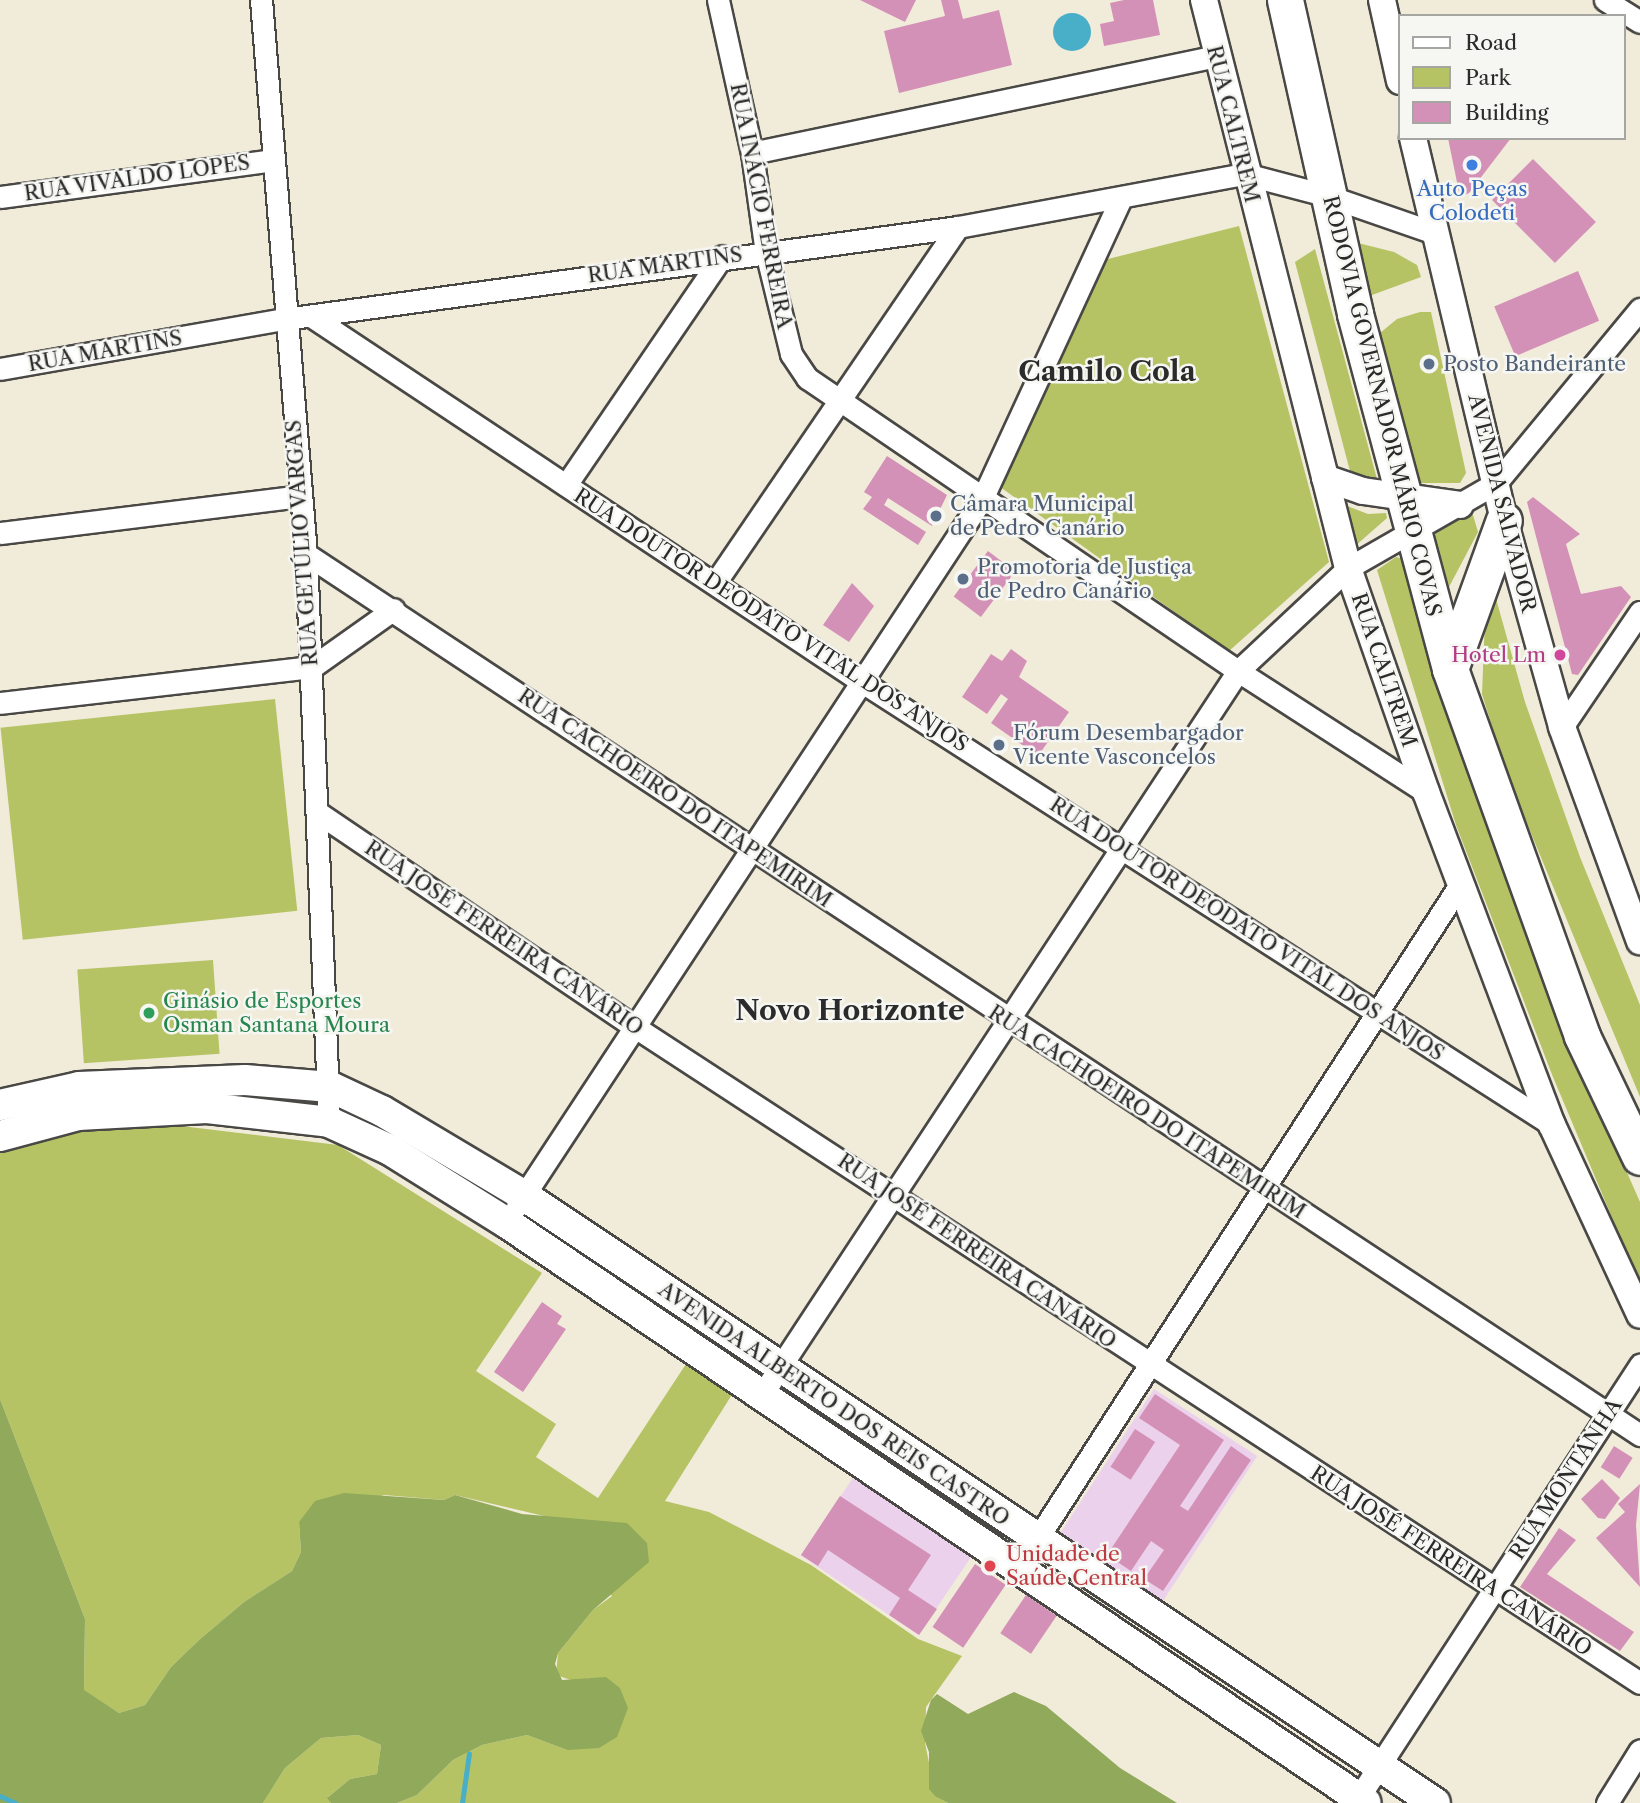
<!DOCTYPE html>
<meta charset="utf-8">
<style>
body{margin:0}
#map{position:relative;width:1640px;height:1803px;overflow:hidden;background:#f1ebd9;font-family:"Libre Caslon Text",serif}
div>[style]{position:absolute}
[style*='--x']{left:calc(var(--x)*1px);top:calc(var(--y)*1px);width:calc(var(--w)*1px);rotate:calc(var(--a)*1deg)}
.built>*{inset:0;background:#ebd1eb;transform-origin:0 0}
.green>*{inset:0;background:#b5c365;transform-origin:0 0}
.forest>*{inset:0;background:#90a95a}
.water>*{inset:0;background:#49aec8}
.round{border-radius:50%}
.stream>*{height:5px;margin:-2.5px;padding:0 2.5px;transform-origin:2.5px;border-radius:2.5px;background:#49aec8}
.building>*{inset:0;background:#d491b7;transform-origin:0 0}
.roads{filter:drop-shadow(2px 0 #494845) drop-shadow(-2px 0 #494845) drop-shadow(0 2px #494845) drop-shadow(0 -2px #494845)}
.minor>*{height:21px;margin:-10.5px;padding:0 10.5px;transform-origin:10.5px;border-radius:10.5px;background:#fff}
.tertiary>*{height:26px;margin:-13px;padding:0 13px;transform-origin:13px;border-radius:13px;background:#fff}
.secondary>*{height:30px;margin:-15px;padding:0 15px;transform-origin:15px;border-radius:15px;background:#fff}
.trunk>*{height:35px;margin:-17.5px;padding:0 17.5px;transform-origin:17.5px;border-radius:17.5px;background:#fff}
.dots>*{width:19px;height:19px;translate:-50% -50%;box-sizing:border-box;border:4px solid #f6f6f2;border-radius:50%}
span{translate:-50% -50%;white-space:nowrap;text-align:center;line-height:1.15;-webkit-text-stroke:5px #f6f6f2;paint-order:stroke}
.street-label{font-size:21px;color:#2b2b2b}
.shop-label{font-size:21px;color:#366cbe}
.service-label{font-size:21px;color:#4e5e75}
.left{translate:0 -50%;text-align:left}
.hotel-label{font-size:21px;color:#b23c85}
.right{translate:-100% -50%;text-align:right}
.leisure-label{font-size:21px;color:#27864d}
.health-label{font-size:21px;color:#be3a42}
.district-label{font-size:28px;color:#2b2b2b;font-weight:700}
.legend{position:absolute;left:1398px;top:14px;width:228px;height:126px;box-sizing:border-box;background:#f6f6f2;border:2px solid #a5a5a2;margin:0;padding:9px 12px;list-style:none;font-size:21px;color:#2b2b2b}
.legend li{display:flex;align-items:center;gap:14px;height:35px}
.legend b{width:35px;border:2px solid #a5a5a2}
</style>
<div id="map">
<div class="built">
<div style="left:1154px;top:1389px;width:123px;height:173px;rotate:33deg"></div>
<div style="left:855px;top:1475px;width:142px;height:97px;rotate:34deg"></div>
</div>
<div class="green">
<div style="clip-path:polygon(1239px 226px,1329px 562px,1229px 651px,996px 484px,1104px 260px)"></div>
<div style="clip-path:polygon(1358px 243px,1394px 252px,1417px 265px,1421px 277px,1372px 295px,1366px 290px)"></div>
<div style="clip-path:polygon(1315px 249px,1377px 479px,1372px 483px,1351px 475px,1295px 262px)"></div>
<div style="clip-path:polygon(1420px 312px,1431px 312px,1466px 473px,1460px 483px,1420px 483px,1380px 333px,1397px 319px)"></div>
<div style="clip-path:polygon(1342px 504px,1368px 514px,1386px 513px,1387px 518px,1354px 547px)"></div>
<div style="clip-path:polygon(1468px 514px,1473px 515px,1478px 532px,1449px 587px,1433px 535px)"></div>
<div style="clip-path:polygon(1396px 557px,1403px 559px,1464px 756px,1580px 1066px,1640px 1202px,1640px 1284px,1553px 1077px,1456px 825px,1377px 570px)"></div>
<div style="clip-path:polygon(1493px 588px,1525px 702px,1580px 857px,1640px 1005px,1640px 1097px,1507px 775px,1482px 694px,1485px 618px)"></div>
<div style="left:275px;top:699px;width:213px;height:276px;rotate:84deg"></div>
<div style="left:213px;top:960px;width:94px;height:136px;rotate:86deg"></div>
<div style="clip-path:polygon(181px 1126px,338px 1145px,542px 1273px,476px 1371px,556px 1424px,536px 1457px,598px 1498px,686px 1364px,733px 1393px,665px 1501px,709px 1512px,811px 1565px,918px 1639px,962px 1656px,926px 1707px,925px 1743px,936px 1797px,948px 1803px,397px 1803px,417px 1795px,453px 1760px,482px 1745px,527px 1735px,567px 1750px,589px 1678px,577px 1682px,556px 1675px,558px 1653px,593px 1610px,612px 1596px,544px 1516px,455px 1495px,444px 1500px,384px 1495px,299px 1522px,301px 1552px,292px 1571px,244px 1602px,199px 1640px,171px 1667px,145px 1705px,119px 1713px,84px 1691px,85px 1619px,0 1399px,0 1147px,92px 1128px)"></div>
<div style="clip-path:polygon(358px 1735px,381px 1745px,377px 1774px,350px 1779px,328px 1797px,331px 1803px,263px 1803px,285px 1768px,321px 1738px)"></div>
</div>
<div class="forest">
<div style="clip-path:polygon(0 1399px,85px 1619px,84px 1690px,119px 1713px,145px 1705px,171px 1667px,199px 1640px,244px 1602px,292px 1571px,301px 1552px,299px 1522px,315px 1501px,344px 1493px,444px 1500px,455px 1495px,522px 1514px,627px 1523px,647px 1543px,649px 1562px,593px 1610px,558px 1653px,555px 1664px,562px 1680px,606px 1677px,620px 1688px,628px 1708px,617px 1737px,599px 1748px,567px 1750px,527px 1735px,482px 1745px,453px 1760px,417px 1795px,397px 1803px,331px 1803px,327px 1798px,350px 1779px,377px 1774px,381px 1745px,358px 1735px,321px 1738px,285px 1768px,263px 1803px,0 1803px)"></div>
<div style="clip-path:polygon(1014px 1692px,1046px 1706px,1120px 1768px,1177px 1803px,948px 1803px,936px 1797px,929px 1789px,929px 1752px,921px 1731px,931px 1700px,937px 1694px,968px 1714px)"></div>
</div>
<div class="water">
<div class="round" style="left:1053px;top:13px;width:38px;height:38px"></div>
</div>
<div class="stream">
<div style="--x:0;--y:1796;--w:17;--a:24"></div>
<div style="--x:462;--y:1803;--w:50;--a:-82"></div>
</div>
<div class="building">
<div style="clip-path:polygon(860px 0,916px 0,905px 22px)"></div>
<div style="clip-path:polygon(941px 0,958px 0,963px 19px,999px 10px,1012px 65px,899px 93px,884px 31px,945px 16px)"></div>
<div style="clip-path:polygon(1124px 0,1153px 0,1160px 35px,1104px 46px,1100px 24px,1114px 21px,1110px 3px)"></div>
<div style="clip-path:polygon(1448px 138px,1511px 138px,1469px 193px,1460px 197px)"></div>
<div style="left:1533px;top:159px;width:89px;height:58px;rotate:45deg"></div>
<div style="left:1578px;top:271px;width:54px;height:91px;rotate:67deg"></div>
<div style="clip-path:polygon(887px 456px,947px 495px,932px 526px,888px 498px,884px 505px,926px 532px,918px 545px,863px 509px,872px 497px,864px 492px)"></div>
<div style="clip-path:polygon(1533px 497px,1580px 534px,1566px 544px,1581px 594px,1621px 586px,1631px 597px,1578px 675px,1572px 674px,1527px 502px)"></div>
<div style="left:988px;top:551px;width:34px;height:57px;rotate:37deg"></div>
<div style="clip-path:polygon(852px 583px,874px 606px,849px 642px,823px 625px)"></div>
<div style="clip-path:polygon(1011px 649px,1027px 661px,1019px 677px,1069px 712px,1038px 756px,991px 723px,1008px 699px,1001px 694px,987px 714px,962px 697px,991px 654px,1002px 661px)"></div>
<div style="clip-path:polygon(542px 1302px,562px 1316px,557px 1324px,566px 1329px,523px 1392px,494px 1372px)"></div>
<div style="clip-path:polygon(1155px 1394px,1224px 1440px,1180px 1506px,1188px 1511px,1231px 1446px,1251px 1460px,1163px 1591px,1144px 1579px,1164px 1550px,1151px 1541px,1131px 1571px,1107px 1555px,1180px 1445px,1139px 1418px)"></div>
<div style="left:1135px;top:1429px;width:24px;height:45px;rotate:33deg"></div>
<div style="left:1614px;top:1446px;width:22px;height:25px;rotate:32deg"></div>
<div style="clip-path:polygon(1602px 1479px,1620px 1498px,1605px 1519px,1598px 1518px,1581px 1499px)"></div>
<div style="clip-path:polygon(1640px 1484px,1636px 1525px,1640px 1587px,1596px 1538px,1625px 1512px,1618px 1504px)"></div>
<div style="clip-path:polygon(840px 1496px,931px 1555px,908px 1590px,937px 1609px,919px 1635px,889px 1615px,900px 1598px,828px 1550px,818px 1566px,801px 1555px)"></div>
<div style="clip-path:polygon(1559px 1528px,1576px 1540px,1547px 1574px,1634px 1632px,1620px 1651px,1520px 1587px)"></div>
<div style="left:975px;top:1564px;width:37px;height:76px;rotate:34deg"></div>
<div style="left:1026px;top:1595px;width:37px;height:46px;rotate:34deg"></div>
</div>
<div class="roads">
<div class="minor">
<div style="--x:261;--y:0;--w:556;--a:85.36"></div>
<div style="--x:306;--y:554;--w:568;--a:87.68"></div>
<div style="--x:718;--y:0;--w:157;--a:77.5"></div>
<div style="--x:752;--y:153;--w:100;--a:82"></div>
<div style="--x:766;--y:252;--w:105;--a:76.2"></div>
<div style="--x:791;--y:354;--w:29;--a:56"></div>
<div style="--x:807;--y:378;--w:521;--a:34.21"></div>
<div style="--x:1238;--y:671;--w:224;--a:32.8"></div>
<div style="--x:1605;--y:0;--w:41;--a:32.2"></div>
<div style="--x:752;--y:153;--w:474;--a:-11.8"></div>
<div style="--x:0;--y:197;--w:275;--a:-7.7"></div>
<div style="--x:311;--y:316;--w:661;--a:33.59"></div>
<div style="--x:862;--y:682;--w:820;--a:32.7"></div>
<div style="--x:0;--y:369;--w:289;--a:-10"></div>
<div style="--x:285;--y:319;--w:679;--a:-7.78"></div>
<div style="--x:958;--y:227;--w:292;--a:-10.5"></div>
<div style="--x:1245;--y:174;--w:86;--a:14.8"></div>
<div style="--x:1328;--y:196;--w:113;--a:19.1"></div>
<div style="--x:566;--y:485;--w:277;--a:-55.7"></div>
<div style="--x:0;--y:533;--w:302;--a:-7"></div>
<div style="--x:306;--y:554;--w:1599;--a:33.44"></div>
<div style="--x:715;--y:583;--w:431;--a:-55.7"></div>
<div style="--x:0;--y:703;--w:314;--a:-6.6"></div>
<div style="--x:312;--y:667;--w:100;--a:-35.3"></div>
<div style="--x:1562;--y:727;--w:139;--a:-55.9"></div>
<div style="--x:317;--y:812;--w:384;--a:34.1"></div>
<div style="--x:635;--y:1027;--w:1200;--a:33.13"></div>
<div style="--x:517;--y:1206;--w:848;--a:-56.68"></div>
<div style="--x:983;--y:497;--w:328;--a:-65.2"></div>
<div style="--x:761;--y:1396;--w:868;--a:-56.66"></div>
<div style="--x:1238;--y:671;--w:151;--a:-43.1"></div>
<div style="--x:1348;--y:568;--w:171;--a:-29.9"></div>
<div style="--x:1496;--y:483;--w:226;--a:-50.4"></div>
<div style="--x:1017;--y:1570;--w:818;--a:-57.13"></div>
<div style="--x:1355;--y:1803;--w:523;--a:-56.95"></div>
<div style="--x:1607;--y:1803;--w:62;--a:-58.1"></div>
</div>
<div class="tertiary">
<div style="--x:1204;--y:0;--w:586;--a:75.77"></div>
<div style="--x:1348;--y:568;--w:237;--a:70.8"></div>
<div style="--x:1426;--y:792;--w:356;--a:69.3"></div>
<div style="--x:1552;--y:1125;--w:209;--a:65.1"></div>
<div style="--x:1382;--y:0;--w:83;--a:77.5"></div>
<div style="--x:1413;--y:138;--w:393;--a:76.6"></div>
<div style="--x:1504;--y:520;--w:215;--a:74.3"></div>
<div style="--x:1562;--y:727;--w:228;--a:70"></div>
<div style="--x:1325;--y:478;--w:40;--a:18.9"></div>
<div style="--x:1363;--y:491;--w:98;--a:8.2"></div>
</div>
<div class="secondary">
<div style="--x:0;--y:1105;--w:81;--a:-12.8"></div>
<div style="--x:79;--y:1087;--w:166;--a:-2.4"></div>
<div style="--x:245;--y:1080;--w:86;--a:4.7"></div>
<div style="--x:331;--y:1087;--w:56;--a:25.2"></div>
<div style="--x:382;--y:1111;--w:164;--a:30.8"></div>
<div style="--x:523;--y:1195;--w:1096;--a:33.69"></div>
<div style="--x:0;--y:1136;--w:81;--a:-15.1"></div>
<div style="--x:78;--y:1115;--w:129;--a:-3.1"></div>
<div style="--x:207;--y:1108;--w:123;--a:6.5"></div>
<div style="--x:329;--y:1122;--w:67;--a:24.7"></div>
<div style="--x:390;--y:1150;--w:138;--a:32"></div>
<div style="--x:507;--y:1223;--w:1036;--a:34.03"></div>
</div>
<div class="trunk">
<div style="--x:1285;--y:0;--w:322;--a:77.4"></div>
<div style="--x:1355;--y:314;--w:367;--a:75"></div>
<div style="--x:1450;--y:669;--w:390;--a:70.2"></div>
<div style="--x:1582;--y:1036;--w:134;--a:64.4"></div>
<div style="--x:1450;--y:669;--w:158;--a:-70.1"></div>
</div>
</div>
<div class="dots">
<div style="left:1472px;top:165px;background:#3f7fe0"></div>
<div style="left:1429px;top:364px;background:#5c6f8a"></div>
<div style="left:936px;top:516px;background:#5c6f8a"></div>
<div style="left:963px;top:579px;background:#5c6f8a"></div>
<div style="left:1560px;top:655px;background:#d1479c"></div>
<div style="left:999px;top:745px;background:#5c6f8a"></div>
<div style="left:149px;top:1013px;background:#2e9e5b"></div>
<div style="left:990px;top:1566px;background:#e0444e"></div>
</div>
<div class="street-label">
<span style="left:1233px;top:124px;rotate:76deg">RUA CALTREM</span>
<span style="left:137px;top:178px;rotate:-8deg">RUA VIVALDO LOPES</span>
<span style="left:761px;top:206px;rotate:79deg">RUA INÁCIO FERREIRA</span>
<span style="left:665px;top:265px;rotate:-8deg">RUA MARTINS</span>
<span style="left:105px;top:351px;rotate:-10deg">RUA MARTINS</span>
<span style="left:1382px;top:406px;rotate:76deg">RODOVIA GOVERNADOR MÁRIO COVAS</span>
<span style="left:1502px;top:503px;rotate:76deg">AVENIDA SALVADOR</span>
<span style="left:302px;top:543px;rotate:-94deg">RUA GETÚLIO VARGAS</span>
<span style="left:771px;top:620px;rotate:33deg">RUA DOUTOR DEODATO VITAL DOS ANJOS</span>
<span style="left:1384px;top:670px;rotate:71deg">RUA CALTREM</span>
<span style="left:675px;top:798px;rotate:34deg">RUA CACHOEIRO DO ITAPEMIRIM</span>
<span style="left:1247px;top:929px;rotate:33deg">RUA DOUTOR DEODATO VITAL DOS ANJOS</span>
<span style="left:504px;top:938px;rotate:34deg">RUA JOSÉ FERREIRA CANÁRIO</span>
<span style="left:1147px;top:1112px;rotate:33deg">RUA CACHOEIRO DO ITAPEMIRIM</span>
<span style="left:977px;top:1251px;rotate:34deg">RUA JOSÉ FERREIRA CANÁRIO</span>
<span style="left:834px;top:1404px;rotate:34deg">AVENIDA ALBERTO DOS REIS CASTRO</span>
<span style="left:1566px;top:1479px;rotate:-57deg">RUA MONTANHA</span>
<span style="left:1451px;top:1561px;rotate:33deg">RUA JOSÉ FERREIRA CANÁRIO</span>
</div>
<div class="shop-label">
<span style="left:1472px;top:201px">Auto Peças<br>Colodeti</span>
</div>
<div class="service-label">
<span class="left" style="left:1443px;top:364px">Posto Bandeirante</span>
<span class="left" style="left:950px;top:516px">Câmara Municipal<br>de Pedro Canário</span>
<span class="left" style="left:977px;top:579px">Promotoria de Justiça<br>de Pedro Canário</span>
<span class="left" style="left:1013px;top:745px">Fórum Desembargador<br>Vicente Vasconcelos</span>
</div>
<div class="hotel-label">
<span class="right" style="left:1546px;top:655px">Hotel Lm</span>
</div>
<div class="leisure-label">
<span class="left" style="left:163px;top:1013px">Ginásio de Esportes<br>Osman Santana Moura</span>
</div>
<div class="health-label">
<span class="left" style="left:1006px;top:1566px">Unidade de<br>Saúde Central</span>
</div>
<div class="district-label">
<span style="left:1107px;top:371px">Camilo Cola</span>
<span style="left:850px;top:1010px">Novo Horizonte</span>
</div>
<ul class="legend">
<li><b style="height:9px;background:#fff"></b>Road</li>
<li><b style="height:19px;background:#b5c365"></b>Park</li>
<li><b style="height:19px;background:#d491b7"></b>Building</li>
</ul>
</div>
